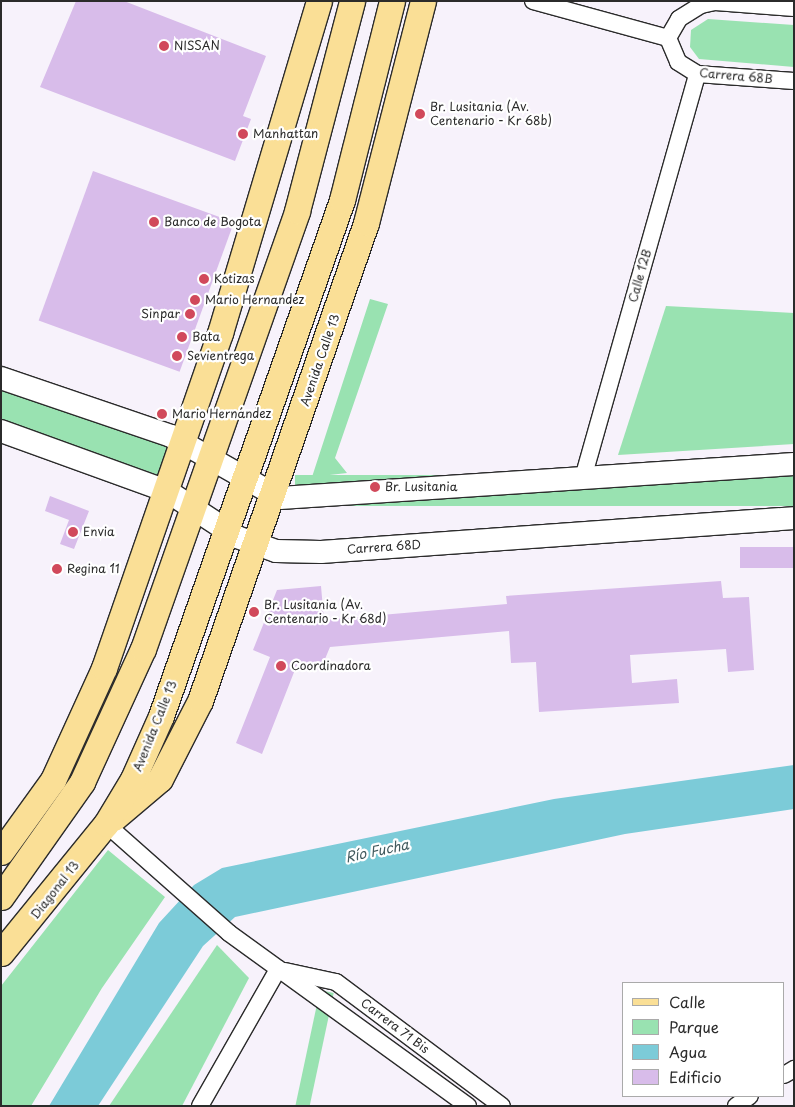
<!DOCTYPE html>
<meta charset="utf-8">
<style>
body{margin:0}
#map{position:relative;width:795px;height:1107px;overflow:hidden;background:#f7f2fb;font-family:"Playpen Sans",sans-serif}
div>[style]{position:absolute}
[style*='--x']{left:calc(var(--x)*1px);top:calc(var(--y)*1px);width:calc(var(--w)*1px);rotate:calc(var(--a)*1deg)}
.green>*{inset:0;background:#99e2b1;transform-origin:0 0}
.water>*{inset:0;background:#7ccbd8}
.building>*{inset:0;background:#d8bcea;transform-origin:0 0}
.roads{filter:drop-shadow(1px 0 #2b2b2b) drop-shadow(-1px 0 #2b2b2b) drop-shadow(0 1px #2b2b2b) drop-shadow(0 -1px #2b2b2b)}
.minor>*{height:16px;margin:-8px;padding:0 8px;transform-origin:8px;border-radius:8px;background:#fff}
.secondary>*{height:22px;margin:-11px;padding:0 11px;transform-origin:11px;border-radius:11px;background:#fff}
.primary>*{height:25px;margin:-12.5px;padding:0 12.5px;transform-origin:12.5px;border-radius:12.5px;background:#fadf96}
.dots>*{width:14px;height:14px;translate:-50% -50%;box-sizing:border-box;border:2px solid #fff;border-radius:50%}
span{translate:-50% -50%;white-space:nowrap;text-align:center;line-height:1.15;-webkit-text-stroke:4.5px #fff;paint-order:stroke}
.poi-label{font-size:12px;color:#2b2b2b}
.left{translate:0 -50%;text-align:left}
.right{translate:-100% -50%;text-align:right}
.street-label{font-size:12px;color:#2b2b2b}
.water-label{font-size:14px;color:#435b5f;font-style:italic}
.frame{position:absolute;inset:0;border:2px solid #2b2b2b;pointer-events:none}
.legend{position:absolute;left:622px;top:982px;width:162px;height:115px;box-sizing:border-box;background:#fff;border:1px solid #aaa;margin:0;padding:6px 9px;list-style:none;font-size:15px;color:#2b2b2b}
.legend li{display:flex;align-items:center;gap:10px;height:25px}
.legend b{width:25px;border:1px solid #aaa}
</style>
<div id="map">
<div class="green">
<div style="clip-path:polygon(708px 19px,794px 25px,794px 67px,699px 59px,690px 47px,691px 30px)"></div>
<div style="clip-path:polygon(370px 299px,388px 304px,335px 458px,347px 473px,312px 477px)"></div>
<div style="clip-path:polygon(666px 306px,794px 313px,794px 444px,618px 455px)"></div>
<div style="left:1px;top:388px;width:183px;height:31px;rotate:19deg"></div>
<div style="left:794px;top:475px;width:31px;height:499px;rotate:90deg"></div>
<div style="clip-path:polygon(108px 850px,165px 897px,102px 988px,31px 1106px,1px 1106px,1px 986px)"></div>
<div style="clip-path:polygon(217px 945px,249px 978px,182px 1106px,109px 1106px)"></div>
<div style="left:320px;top:990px;width:14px;height:199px;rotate:12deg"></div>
</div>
<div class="water">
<div style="clip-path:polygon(794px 765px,794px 809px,625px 834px,235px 917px,203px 946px,98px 1106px,49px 1106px,159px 923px,194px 885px,222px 868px,554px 799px)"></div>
</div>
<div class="building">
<div style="clip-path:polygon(76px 1px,124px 1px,266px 56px,243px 116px,251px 119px,235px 161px,40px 87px)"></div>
<div style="left:93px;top:171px;width:150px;height:159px;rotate:20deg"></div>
<div style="clip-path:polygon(50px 496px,89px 511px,74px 549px,60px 544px,69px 520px,45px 511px)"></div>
<div style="left:794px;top:547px;width:21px;height:54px;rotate:90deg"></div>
<div style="clip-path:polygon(721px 581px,723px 598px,749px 597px,754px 670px,728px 672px,726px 649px,630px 655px,632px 683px,677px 679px,679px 703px,539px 712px,536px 662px,511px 663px,509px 631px,330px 647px,320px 671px,298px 662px,262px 754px,236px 743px,270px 657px,253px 650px,277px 590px,321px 586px,324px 620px,507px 604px,506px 596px)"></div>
</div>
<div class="roads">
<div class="minor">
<div style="--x:533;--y:1;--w:140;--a:15.3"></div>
<div style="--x:794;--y:8;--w:79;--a:-175.7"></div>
<div style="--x:715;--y:2;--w:14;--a:168"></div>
<div style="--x:701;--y:5;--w:26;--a:148"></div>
<div style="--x:679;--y:19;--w:22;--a:120"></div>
<div style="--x:668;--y:38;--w:26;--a:67"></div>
<div style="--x:678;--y:62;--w:22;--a:32"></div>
<div style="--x:697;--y:74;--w:97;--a:4.1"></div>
<div style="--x:583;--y:478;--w:420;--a:-74.2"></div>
<div style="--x:106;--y:824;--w:164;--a:41.5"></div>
<div style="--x:229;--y:933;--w:295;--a:35.9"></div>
<div style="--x:285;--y:971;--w:52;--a:12.2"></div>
<div style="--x:336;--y:982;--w:207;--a:36.8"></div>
<div style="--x:784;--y:1075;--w:12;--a:-31"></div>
<div style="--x:200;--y:1106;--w:158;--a:-60.3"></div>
<div style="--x:736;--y:1106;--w:17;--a:-36"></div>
</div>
<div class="secondary">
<div style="--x:1;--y:378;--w:180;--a:18.8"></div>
<div style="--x:171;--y:436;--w:125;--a:29.6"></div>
<div style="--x:280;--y:498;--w:515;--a:-3.78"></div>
<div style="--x:1;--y:431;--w:177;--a:19.9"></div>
<div style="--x:167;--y:491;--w:84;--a:33.3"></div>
<div style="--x:237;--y:537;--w:41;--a:19.7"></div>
<div style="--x:276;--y:551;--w:45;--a:1.3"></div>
<div style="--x:321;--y:552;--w:474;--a:-4.1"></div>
</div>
<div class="primary">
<div style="--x:114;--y:818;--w:60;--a:-40.3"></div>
<div style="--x:160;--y:779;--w:88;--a:-62.9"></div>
<div style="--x:200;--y:701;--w:506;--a:-70.85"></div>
<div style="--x:366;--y:223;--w:229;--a:-75.6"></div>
<div style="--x:1;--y:852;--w:89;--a:-54.2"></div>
<div style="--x:53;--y:780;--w:123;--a:-65.5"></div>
<div style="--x:104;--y:668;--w:355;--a:-70.9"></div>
<div style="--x:220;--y:333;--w:346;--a:-73.4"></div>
<div style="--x:1;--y:897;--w:141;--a:-54.8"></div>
<div style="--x:82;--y:782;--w:146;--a:-65.4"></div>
<div style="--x:143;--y:649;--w:464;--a:-70.6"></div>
<div style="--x:297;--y:211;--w:217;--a:-75.3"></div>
<div style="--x:1;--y:953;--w:166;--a:-50.9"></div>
<div style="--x:106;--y:824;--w:52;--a:-59"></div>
<div style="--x:133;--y:779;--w:69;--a:-66"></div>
<div style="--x:161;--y:716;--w:547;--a:-70.67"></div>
<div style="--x:342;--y:200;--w:205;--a:-75.9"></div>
</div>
</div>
<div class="dots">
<div style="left:164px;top:46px;background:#d1495b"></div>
<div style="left:420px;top:114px;background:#d1495b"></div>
<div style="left:243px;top:134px;background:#d1495b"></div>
<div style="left:154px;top:222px;background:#d1495b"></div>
<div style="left:204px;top:279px;background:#d1495b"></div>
<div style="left:195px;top:300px;background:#d1495b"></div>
<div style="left:190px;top:314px;background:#d1495b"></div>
<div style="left:182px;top:337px;background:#d1495b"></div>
<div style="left:177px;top:356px;background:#d1495b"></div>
<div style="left:162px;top:414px;background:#d1495b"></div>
<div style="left:375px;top:487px;background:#d1495b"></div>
<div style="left:73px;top:532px;background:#d1495b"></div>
<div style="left:57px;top:569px;background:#d1495b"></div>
<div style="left:254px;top:612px;background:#d1495b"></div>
<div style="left:281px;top:666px;background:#d1495b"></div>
</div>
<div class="poi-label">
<span class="left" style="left:174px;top:46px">NISSAN</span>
<span class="left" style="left:430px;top:114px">Br. Lusitania (Av.<br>Centenario - Kr 68b)</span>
<span class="left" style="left:253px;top:134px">Manhattan</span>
<span class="left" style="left:164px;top:222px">Banco de Bogota</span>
<span class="left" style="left:214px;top:279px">Kotizas</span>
<span class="left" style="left:205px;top:300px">Mario Hernandez</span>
<span class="right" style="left:180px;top:314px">Sinpar</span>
<span class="left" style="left:192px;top:337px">Bata</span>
<span class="left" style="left:187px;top:356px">Sevientrega</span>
<span class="left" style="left:172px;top:414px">Mario Hernández</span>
<span class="left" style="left:385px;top:487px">Br. Lusitania</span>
<span class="left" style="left:83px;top:532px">Envia</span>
<span class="left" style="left:67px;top:569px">Regina 11</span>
<span class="left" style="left:264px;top:612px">Br. Lusitania (Av.<br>Centenario - Kr 68d)</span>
<span class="left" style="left:291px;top:666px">Coordinadora</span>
</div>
<div class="street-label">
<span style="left:736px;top:76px;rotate:5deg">Carrera 68B</span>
<span style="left:640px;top:276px;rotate:-74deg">Calle 12B</span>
<span style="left:320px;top:360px;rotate:-71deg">Avenida Calle 13</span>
<span style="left:384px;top:547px;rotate:-4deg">Carrera 68D</span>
<span style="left:155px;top:726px;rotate:-68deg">Avenida Calle 13</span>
<span style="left:55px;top:890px;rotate:-52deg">Diagonal 13</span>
<span style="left:395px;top:1026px;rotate:37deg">Carrera 71 Bis</span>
</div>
<div class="water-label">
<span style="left:377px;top:851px;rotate:-12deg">Río Fucha</span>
</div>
<div class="frame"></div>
<ul class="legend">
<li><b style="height:6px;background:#fadf96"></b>Calle</li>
<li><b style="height:14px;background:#99e2b1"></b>Parque</li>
<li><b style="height:14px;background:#7ccbd8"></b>Agua</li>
<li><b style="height:14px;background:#d8bcea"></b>Edificio</li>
</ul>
</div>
